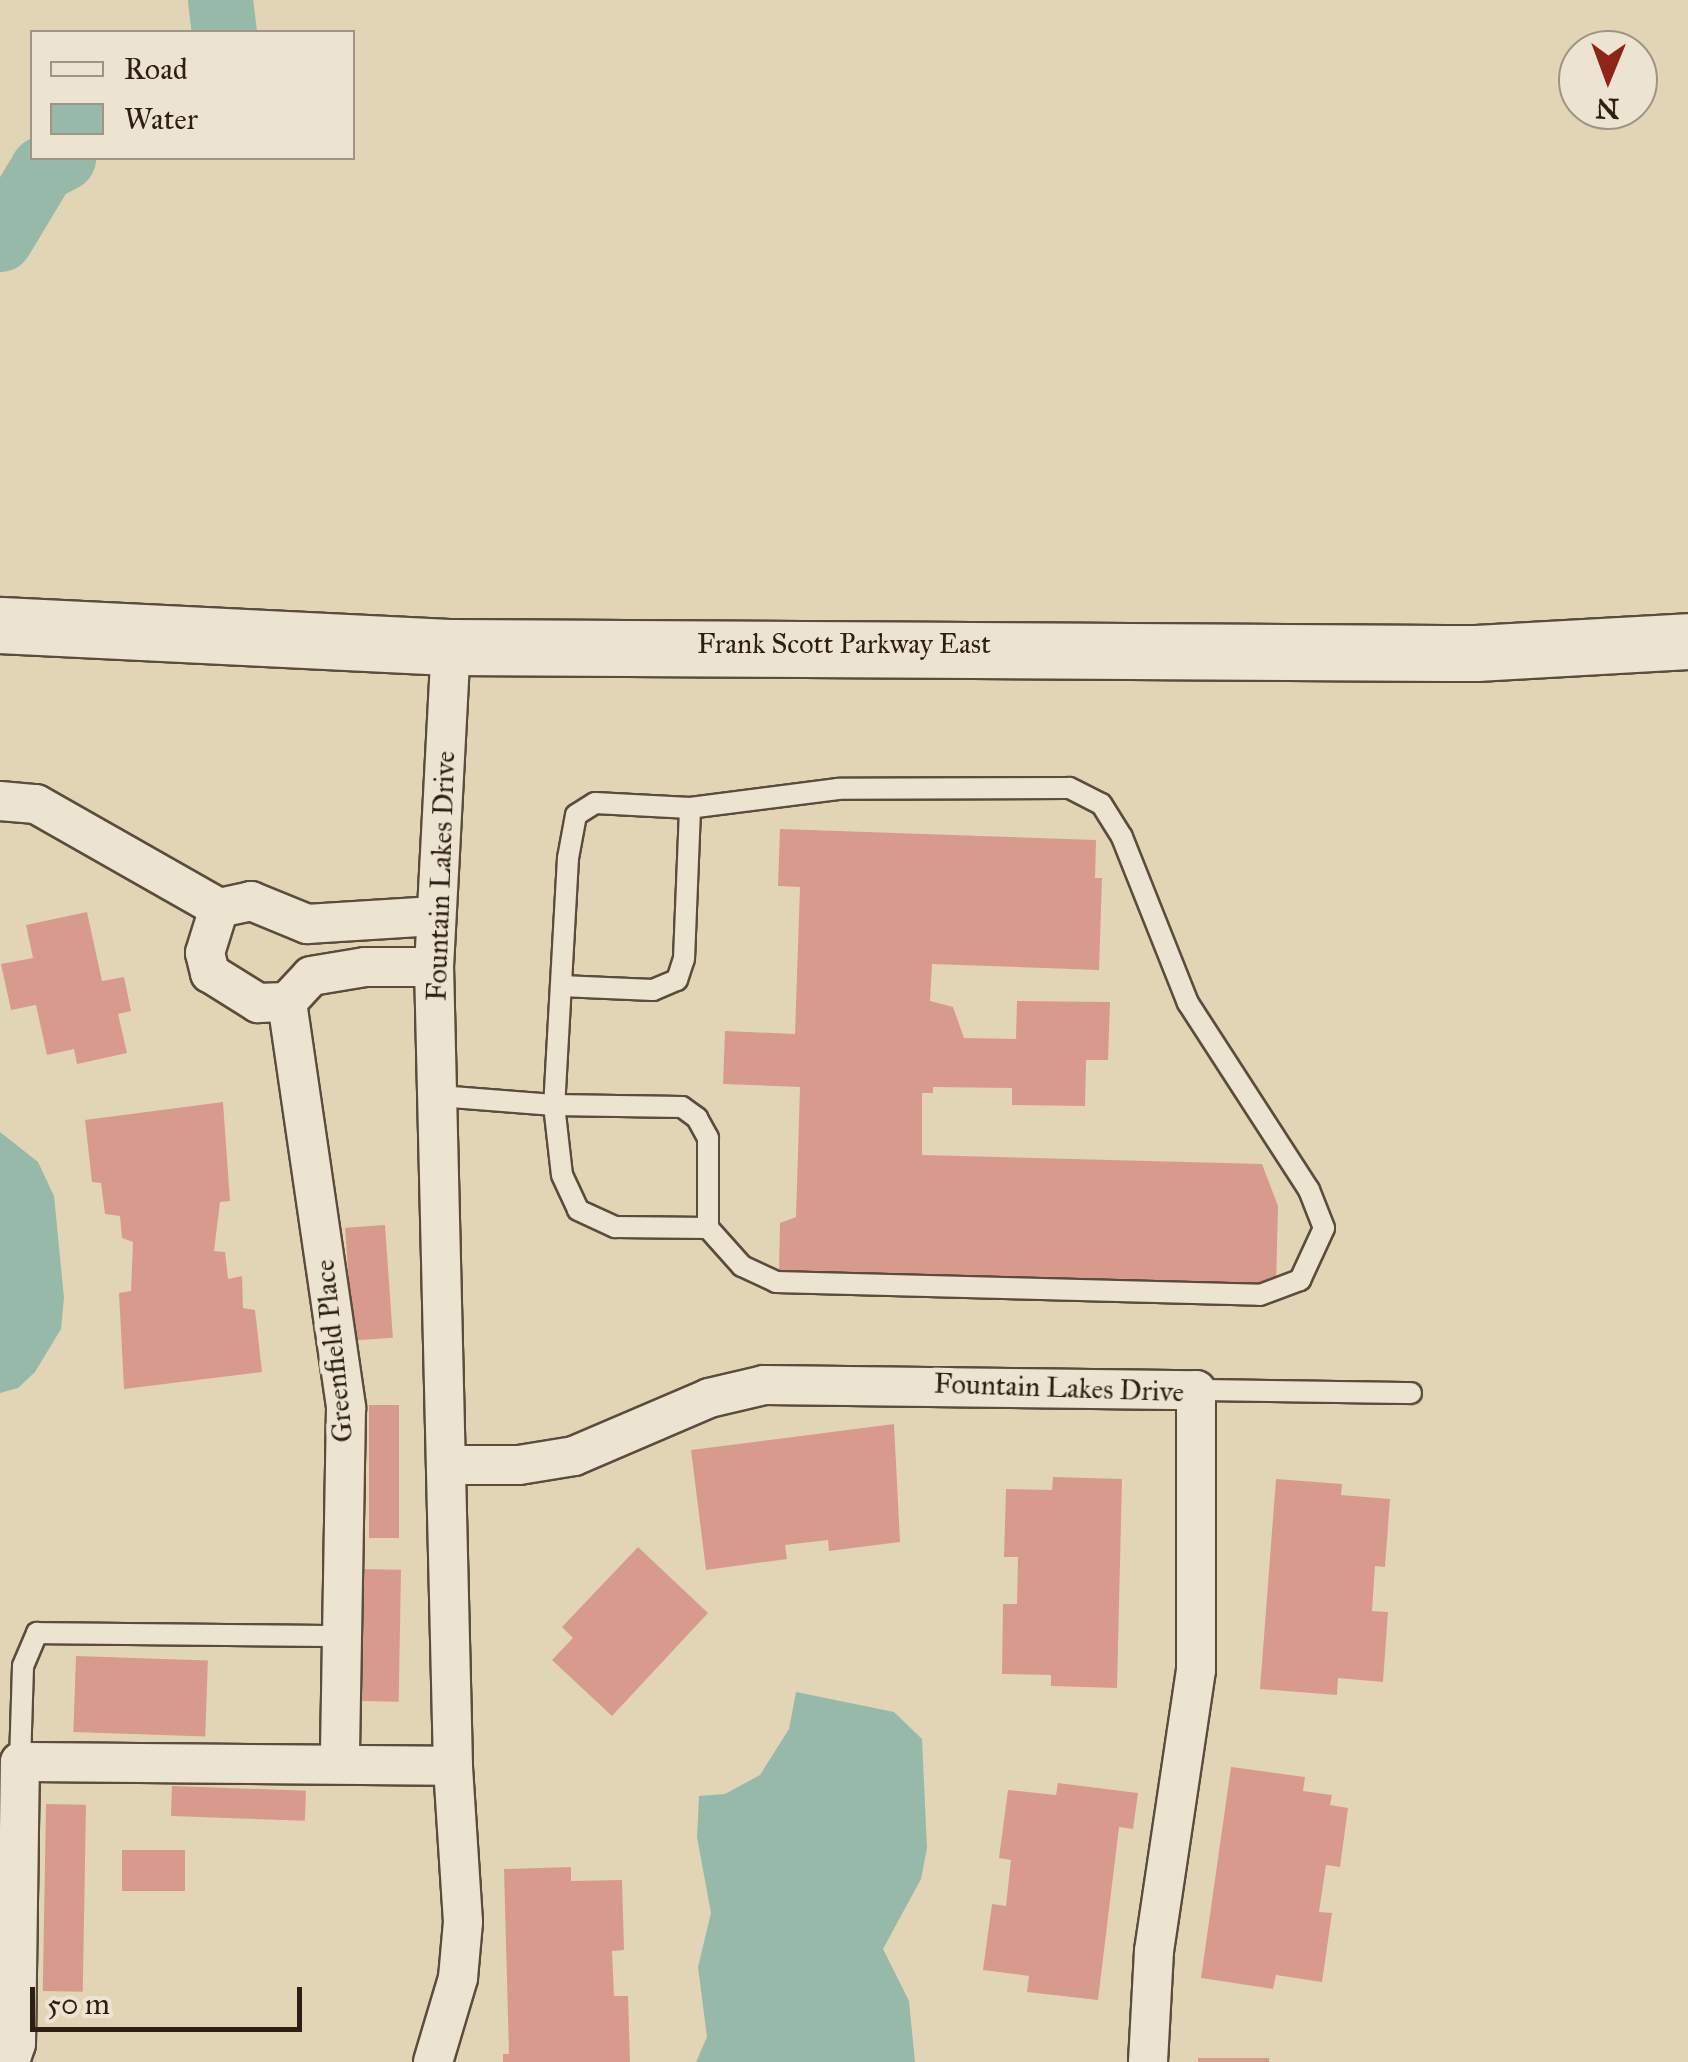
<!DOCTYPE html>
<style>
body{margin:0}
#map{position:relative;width:1688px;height:2062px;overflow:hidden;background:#e2d5b6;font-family:"IM FELL Great Primer",serif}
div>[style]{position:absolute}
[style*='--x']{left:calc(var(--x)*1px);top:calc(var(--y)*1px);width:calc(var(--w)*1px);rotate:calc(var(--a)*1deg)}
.water>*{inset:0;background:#96b9a9}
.river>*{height:65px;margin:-32.5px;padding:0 32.5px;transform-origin:32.5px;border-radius:32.5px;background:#96b9a9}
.building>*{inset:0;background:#d99a8e;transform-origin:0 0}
.roads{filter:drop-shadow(2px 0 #5b4c3c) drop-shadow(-2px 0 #5b4c3c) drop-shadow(0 2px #5b4c3c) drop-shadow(0 -2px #5b4c3c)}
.lane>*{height:20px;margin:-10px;padding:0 10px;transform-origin:10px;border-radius:10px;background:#ece4d0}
.street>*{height:38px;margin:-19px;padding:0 19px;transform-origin:19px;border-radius:19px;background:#ece4d0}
.secondary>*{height:55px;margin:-27.5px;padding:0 27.5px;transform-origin:27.5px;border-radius:27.5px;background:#ece4d0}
span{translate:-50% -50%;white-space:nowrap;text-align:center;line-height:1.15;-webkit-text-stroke:10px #ece4d0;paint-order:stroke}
.street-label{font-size:28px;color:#2e1e14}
.legend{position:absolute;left:30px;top:30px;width:325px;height:130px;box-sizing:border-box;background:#ece4d0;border:2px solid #a09585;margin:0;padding:12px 18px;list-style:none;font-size:30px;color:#2e1e14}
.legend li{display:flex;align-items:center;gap:20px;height:50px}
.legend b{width:50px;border:2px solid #a09585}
.north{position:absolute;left:1558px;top:30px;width:100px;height:100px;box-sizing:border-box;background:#ece4d0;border:2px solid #a09585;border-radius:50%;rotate:181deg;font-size:28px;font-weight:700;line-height:40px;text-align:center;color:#2e1e14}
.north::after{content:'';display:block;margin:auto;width:35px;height:45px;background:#8f2418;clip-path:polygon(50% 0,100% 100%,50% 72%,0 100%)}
.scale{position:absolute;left:30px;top:1987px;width:272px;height:45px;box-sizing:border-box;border:5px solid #2e1e14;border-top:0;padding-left:12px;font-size:30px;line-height:35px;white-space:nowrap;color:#2e1e14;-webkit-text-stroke:8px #ece4d0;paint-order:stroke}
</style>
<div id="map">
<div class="water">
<div style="clip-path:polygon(0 1132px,38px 1162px,54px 1196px,64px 1298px,61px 1329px,35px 1372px,18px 1388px,0 1393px)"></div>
<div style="clip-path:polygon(796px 1692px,894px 1712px,922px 1739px,927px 1848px,921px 1879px,883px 1949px,909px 2001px,915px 2062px,696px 2062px,707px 2037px,698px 1967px,711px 1913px,697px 1837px,699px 1796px,725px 1794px,760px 1775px,789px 1729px)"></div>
</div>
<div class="river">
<div style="--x:220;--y:0;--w:32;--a:83"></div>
<div style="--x:0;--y:239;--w:82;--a:-59"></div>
<div style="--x:42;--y:169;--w:24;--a:-28"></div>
</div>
<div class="building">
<div style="clip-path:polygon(780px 829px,1096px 840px,1095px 878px,1102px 878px,1099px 970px,932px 964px,930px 1001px,953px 1007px,964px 1038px,1016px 1039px,1017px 1001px,1110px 1002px,1108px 1060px,1086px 1060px,1085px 1106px,1012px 1105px,1012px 1088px,933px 1087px,933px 1093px,922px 1093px,922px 1155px,1262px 1164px,1278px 1206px,1276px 1288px,779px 1273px,780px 1223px,796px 1217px,800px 1087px,723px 1084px,725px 1031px,795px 1034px,800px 887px,778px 886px)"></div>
<div style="clip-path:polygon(87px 912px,102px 981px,124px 977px,131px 1011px,118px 1014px,127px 1053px,77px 1064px,74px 1049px,47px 1055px,36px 1005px,11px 1010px,1px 964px,33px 958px,26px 925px)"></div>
<div style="clip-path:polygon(223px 1102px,230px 1201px,220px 1202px,214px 1251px,225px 1252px,228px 1279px,242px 1276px,243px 1308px,255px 1310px,262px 1372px,124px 1389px,119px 1293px,131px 1291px,133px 1242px,122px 1238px,120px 1216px,105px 1214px,101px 1183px,92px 1182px,85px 1120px)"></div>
<div style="left:385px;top:1225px;width:113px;height:40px;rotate:86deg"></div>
<div style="left:369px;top:1405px;width:30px;height:133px"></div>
<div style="clip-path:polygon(894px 1424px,900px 1542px,829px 1551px,828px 1540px,785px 1545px,787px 1559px,706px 1570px,691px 1450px)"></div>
<div style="clip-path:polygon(1053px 1477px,1122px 1479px,1117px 1688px,1051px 1686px,1051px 1675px,1002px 1674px,1003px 1604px,1017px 1604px,1018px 1557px,1004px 1557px,1006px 1489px,1052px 1490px)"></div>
<div style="clip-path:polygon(1276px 1479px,1342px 1484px,1341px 1495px,1390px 1499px,1385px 1567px,1375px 1566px,1372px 1611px,1388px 1612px,1383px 1682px,1338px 1678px,1337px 1695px,1260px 1689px)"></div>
<div style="clip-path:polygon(638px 1547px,708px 1613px,612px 1716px,552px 1660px,573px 1638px,562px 1627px)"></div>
<div style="left:360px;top:1569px;width:41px;height:132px;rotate:1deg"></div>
<div style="left:76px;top:1656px;width:132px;height:76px;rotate:2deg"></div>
<div style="clip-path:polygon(1231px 1767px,1305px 1777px,1303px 1791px,1332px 1795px,1330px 1805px,1348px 1808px,1340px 1867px,1326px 1865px,1319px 1912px,1332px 1913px,1322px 1982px,1276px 1975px,1273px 1989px,1201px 1978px)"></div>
<div style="clip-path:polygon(1058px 1783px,1138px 1793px,1133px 1829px,1119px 1827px,1098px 2000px,1027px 1992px,1029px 1976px,983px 1970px,992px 1904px,1006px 1906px,1011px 1860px,999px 1858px,1008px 1790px,1056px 1795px)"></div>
<div style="left:172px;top:1786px;width:134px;height:30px;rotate:2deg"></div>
<div style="left:46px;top:1804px;width:40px;height:187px;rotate:1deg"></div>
<div style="left:185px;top:1850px;width:41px;height:63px;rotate:90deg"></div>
<div style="clip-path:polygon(571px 1867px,571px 1881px,622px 1880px,624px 1950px,612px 1951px,614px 1996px,628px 1996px,630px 2062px,503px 2062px,503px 2054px,509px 2054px,504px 1869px)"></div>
<div style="left:1198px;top:2058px;width:71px;height:4px"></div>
</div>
<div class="roads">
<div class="lane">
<div style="--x:561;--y:986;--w:92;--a:2.5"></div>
<div style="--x:653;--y:990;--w:26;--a:-23"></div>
<div style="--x:677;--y:980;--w:22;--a:-72"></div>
<div style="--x:684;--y:959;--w:151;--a:-87.7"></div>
<div style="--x:690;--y:808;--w:95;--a:-177"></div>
<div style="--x:595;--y:803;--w:22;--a:148"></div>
<div style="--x:576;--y:815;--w:44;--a:100.5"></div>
<div style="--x:568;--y:858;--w:247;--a:93.2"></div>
<div style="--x:554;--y:1105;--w:128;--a:0.9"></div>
<div style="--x:682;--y:1107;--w:19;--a:36"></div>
<div style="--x:697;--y:1118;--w:23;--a:61"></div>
<div style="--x:708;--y:1138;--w:90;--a:90"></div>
<div style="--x:439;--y:1096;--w:115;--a:4.5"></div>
<div style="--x:554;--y:1105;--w:70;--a:83.5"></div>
<div style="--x:562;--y:1175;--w:38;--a:65"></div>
<div style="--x:578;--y:1210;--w:41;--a:24.7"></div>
<div style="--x:615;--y:1227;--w:93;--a:0.6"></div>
<div style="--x:708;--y:1228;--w:51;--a:48.2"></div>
<div style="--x:742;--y:1266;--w:38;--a:25"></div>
<div style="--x:776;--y:1282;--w:484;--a:1.5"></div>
<div style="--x:1260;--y:1295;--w:43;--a:-20.6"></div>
<div style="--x:1300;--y:1280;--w:57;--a:-65.2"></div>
<div style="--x:1324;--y:1228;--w:41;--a:-111.5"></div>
<div style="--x:1309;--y:1190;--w:223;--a:-122.9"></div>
<div style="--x:1188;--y:1003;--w:179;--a:-111.7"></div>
<div style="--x:1122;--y:837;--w:39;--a:-122"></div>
<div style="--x:1101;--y:804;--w:36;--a:-153"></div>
<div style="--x:1069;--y:788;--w:231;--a:179.8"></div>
<div style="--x:838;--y:789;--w:149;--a:172.7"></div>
<div style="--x:1196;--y:1390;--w:215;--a:0.8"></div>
<div style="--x:20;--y:1762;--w:96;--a:-88.2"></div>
<div style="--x:23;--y:1666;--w:36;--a:-67"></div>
<div style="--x:37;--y:1633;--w:305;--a:0.6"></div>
</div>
<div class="street">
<div style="--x:0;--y:801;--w:36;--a:5"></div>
<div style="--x:36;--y:804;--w:210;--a:29.6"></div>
<div style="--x:219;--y:908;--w:33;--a:-12"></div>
<div style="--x:251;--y:901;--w:61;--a:22.3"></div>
<div style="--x:307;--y:924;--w:128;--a:-3.6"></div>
<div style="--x:219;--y:908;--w:47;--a:107.3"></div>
<div style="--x:205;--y:953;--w:21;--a:76"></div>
<div style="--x:210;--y:973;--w:57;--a:32"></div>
<div style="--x:258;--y:1003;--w:29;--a:-2"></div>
<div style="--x:287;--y:1002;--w:35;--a:-47"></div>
<div style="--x:311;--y:976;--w:55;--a:-9.5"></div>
<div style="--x:365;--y:967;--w:69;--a:0"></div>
<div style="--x:287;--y:1002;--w:410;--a:81.7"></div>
<div style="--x:346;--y:1408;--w:356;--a:91"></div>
<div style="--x:446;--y:1465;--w:73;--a:0"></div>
<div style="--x:519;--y:1465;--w:56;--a:-9.3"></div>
<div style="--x:574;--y:1456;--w:147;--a:-23.2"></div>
<div style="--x:709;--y:1398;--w:57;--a:-13.3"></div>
<div style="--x:764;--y:1385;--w:432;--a:0.7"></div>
<div style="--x:1196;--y:1390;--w:280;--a:90"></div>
<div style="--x:1196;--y:1670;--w:284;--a:98.5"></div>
<div style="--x:1154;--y:1951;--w:111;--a:93.1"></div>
<div style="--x:10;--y:2062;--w:19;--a:-72"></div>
<div style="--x:16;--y:2044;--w:282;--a:-89.2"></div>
<div style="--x:20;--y:1762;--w:433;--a:0.5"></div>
<div style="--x:433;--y:2062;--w:88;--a:-73.4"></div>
<div style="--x:458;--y:1978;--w:56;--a:-84.9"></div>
<div style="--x:463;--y:1922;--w:156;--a:-93.7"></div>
<div style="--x:453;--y:1766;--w:799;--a:-91.36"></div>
<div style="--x:434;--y:967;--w:320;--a:-87"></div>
</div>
<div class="secondary">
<div style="--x:0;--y:625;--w:452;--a:2.8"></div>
<div style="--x:451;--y:647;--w:1025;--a:0.34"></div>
<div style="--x:1476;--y:653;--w:212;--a:-3.2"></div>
</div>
</div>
<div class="street-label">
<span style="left:844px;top:644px">Frank Scott Parkway East</span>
<span style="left:441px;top:876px;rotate:-88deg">Fountain Lakes Drive</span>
<span style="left:334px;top:1351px;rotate:-96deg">Greenfield Place</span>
<span style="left:1059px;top:1388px;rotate:2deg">Fountain Lakes Drive</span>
</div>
<ul class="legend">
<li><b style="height:12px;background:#ece4d0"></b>Road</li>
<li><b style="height:28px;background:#96b9a9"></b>Water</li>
</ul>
<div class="north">N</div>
<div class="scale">50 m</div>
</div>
